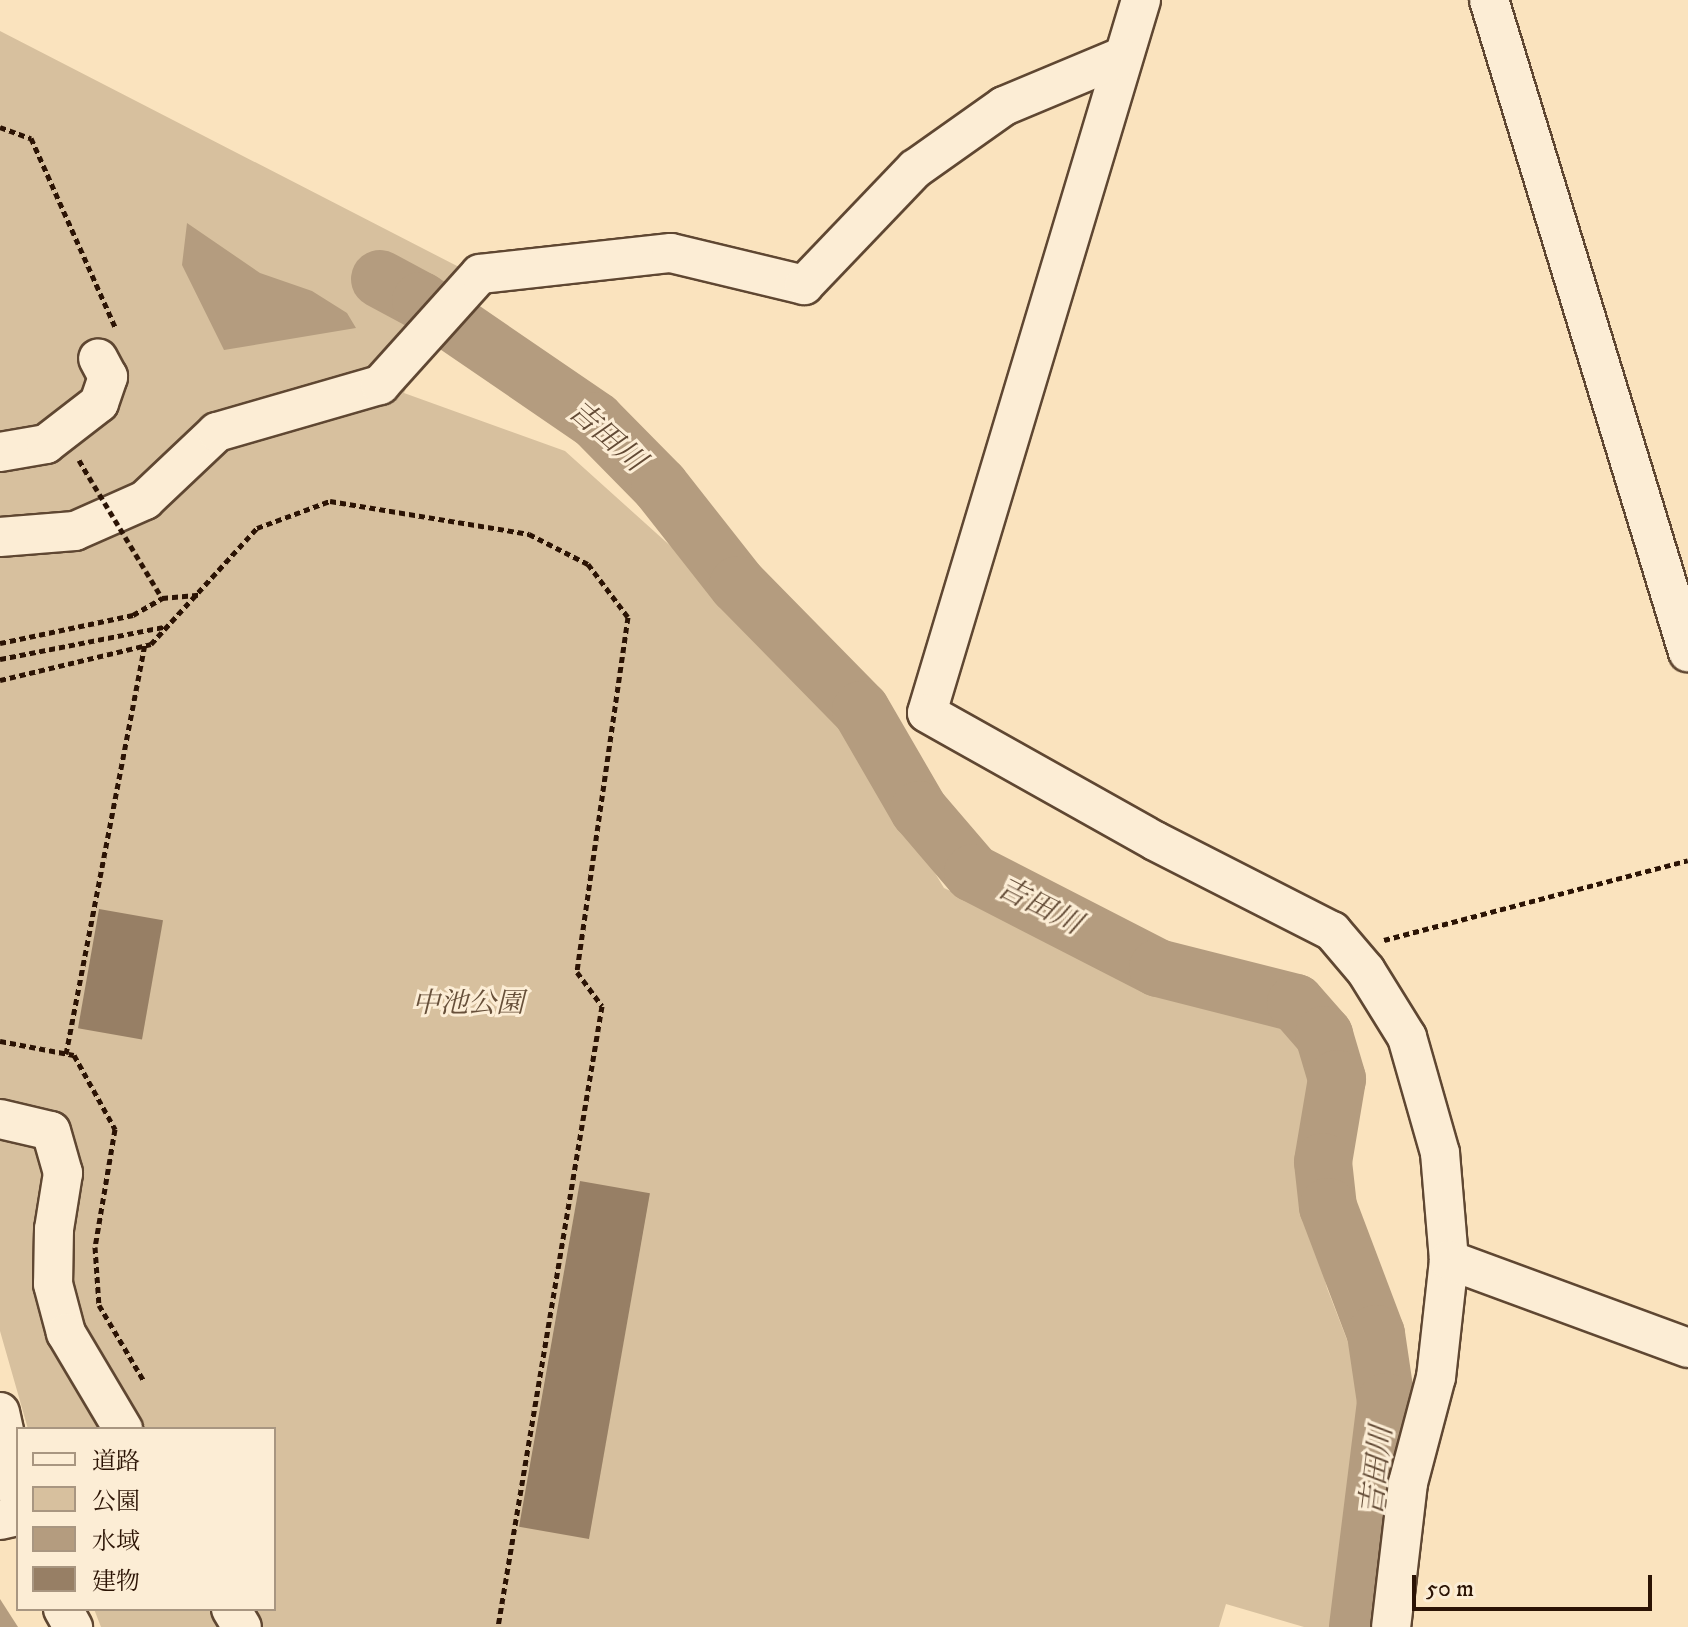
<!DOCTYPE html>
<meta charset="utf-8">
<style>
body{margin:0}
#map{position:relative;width:1688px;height:1627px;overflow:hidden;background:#fae3be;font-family:"IM FELL DW Pica","Noto Serif JP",serif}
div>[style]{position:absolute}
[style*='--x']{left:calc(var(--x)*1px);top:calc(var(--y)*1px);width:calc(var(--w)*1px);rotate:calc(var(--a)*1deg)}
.green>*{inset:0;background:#d7c09e}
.water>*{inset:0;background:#b49c7f}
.river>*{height:58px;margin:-29px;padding:0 29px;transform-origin:29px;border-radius:29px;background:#b49c7f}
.building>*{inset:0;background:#977f65;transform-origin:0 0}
.path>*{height:5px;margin-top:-2.5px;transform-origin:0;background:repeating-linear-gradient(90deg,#2b1304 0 6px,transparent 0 10px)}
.roads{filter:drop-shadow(2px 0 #5f4732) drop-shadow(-2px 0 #5f4732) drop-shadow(0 2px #5f4732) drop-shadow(0 -2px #5f4732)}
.minor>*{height:38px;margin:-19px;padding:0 19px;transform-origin:19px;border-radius:19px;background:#fcedd5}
.path-bridge>*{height:5px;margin-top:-2.5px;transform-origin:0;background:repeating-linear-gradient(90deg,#2b1304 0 6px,transparent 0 10px)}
span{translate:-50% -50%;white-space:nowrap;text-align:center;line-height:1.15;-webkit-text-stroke:6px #fcedd5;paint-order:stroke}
.park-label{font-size:28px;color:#67503a;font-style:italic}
.water-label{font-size:30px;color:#624a35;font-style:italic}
.legend{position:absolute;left:16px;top:1427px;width:260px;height:184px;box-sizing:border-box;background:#fcedd5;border:2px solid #a89681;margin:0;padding:10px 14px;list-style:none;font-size:24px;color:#2b1304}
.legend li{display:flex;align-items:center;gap:16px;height:40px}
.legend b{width:40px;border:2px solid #a89681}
.scale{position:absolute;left:1412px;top:1575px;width:240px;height:36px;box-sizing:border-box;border:4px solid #2b1304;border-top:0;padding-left:10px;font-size:24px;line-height:28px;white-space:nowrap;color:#2b1304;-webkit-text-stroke:6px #fcedd5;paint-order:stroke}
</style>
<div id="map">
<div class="green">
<div style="clip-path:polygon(0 31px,459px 267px,404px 393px,565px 451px,705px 577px,845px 724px,944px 888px,1187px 1001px,1287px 1026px,1314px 1074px,1303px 1195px,1327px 1288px,1364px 1384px,1340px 1627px,1304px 1627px,1226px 1604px,1219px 1627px,101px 1627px,94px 1609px,274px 1609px,274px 1429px,28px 1429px,0 1331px)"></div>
</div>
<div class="water">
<div style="clip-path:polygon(187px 223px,260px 273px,312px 291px,347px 313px,356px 328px,224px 350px,182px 265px)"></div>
<div style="clip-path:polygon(0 1599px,18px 1627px,0 1627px)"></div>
</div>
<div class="river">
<div style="--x:380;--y:279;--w:47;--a:28.2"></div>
<div style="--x:421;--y:301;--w:212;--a:34.4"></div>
<div style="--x:596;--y:421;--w:91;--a:45.4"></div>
<div style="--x:660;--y:486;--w:126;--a:51.8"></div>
<div style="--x:738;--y:585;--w:175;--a:45.5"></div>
<div style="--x:861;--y:710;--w:116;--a:59.9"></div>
<div style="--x:919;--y:810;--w:83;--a:49.4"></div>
<div style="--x:973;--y:873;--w:208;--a:27.2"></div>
<div style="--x:1158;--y:968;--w:142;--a:14.2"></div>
<div style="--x:1296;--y:1003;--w:43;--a:48.8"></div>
<div style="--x:1324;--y:1035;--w:46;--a:73.5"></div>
<div style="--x:1337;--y:1079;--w:84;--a:99.6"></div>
<div style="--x:1323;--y:1162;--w:45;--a:83.7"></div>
<div style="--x:1328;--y:1207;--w:136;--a:69.3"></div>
<div style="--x:1376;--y:1334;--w:69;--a:81.6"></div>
<div style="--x:1386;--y:1402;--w:227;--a:97.1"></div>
</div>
<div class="building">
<div style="left:99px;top:909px;width:65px;height:121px;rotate:10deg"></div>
<div style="left:580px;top:1181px;width:71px;height:351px;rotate:10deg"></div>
</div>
<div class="path">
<div style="--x:0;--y:127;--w:33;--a:20"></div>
<div style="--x:31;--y:138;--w:209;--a:66"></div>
<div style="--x:79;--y:460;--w:20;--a:60"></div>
<div style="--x:0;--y:643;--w:136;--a:-11.9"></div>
<div style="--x:133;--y:615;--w:34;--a:-30"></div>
<div style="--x:162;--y:598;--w:37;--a:-5"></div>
<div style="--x:0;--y:659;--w:171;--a:-11.1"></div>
<div style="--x:0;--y:680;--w:155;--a:-13.4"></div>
<div style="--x:151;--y:644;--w:157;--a:-47.6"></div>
<div style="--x:257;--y:528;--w:78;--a:-20.3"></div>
<div style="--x:330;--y:501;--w:202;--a:9.4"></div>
<div style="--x:529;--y:534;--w:66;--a:27"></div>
<div style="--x:588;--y:564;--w:66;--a:53"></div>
<div style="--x:628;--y:617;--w:359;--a:98.2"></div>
<div style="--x:577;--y:972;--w:42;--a:53.7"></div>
<div style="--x:602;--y:1006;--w:630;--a:99.51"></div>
<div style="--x:1384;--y:940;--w:314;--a:-14.7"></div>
<div style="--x:0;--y:1041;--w:75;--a:10.7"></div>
<div style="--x:74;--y:1055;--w:85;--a:61"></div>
<div style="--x:115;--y:1129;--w:120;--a:99.6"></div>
<div style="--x:95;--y:1247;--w:58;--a:86.1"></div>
<div style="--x:99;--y:1305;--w:88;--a:59.4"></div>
<div style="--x:66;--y:1054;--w:417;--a:-79.1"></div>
</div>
<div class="roads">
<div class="minor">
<div style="--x:1141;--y:0;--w:744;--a:106.71"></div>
<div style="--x:927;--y:713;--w:261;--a:29.3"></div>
<div style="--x:1155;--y:841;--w:199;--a:27"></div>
<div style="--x:1332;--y:931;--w:52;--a:49.6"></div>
<div style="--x:1366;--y:971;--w:78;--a:58.2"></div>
<div style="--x:1407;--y:1037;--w:121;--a:74.1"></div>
<div style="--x:1440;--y:1153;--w:107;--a:85.2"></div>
<div style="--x:1449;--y:1260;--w:118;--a:96.3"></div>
<div style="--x:1436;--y:1377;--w:110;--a:104.8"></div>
<div style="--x:1408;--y:1483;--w:145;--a:96.7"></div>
<div style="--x:1489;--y:0;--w:682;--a:73.03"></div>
<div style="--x:0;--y:452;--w:47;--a:-9.9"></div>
<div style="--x:46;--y:444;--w:67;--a:-37.7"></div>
<div style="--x:99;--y:403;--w:28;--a:-71"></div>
<div style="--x:108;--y:377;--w:21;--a:-118"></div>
<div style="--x:0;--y:537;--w:75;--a:-4.6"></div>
<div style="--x:75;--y:531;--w:77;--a:-23.9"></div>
<div style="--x:145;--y:500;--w:99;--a:-43.4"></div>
<div style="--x:217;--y:432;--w:170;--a:-16.1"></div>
<div style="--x:380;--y:385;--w:149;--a:-48"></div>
<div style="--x:480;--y:274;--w:192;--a:-6.3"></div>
<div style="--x:671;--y:253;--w:137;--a:13.5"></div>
<div style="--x:804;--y:285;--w:161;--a:-46.3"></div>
<div style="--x:915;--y:169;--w:109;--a:-35.3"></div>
<div style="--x:1004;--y:106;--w:127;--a:-22.7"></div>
<div style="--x:0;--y:1119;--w:52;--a:13.2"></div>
<div style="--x:51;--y:1131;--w:44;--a:74.1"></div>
<div style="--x:63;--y:1173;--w:57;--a:99.1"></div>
<div style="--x:54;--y:1229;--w:55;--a:91"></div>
<div style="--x:53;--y:1284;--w:51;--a:75.1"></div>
<div style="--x:66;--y:1333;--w:112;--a:59.3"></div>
<div style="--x:1449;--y:1260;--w:255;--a:20.2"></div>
<div style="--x:0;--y:1412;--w:84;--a:77.6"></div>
<div style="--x:0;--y:1520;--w:18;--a:-13"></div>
<div style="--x:63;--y:1609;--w:21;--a:61"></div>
<div style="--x:231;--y:1609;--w:21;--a:59"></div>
</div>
</div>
<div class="path-bridge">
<div style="--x:89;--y:477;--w:141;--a:58.9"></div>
</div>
<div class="park-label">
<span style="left:468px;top:1004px">中池公園</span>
</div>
<div class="water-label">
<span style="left:606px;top:437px;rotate:41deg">吉田川</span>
<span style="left:1039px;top:907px;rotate:27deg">吉田川</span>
<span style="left:1378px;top:1471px;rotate:-83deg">吉田川</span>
</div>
<ul class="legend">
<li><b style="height:10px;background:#fcedd5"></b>道路</li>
<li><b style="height:22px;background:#d7c09e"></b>公園</li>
<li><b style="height:22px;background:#b49c7f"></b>水域</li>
<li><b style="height:22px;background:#977f65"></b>建物</li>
</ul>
<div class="scale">50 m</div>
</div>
